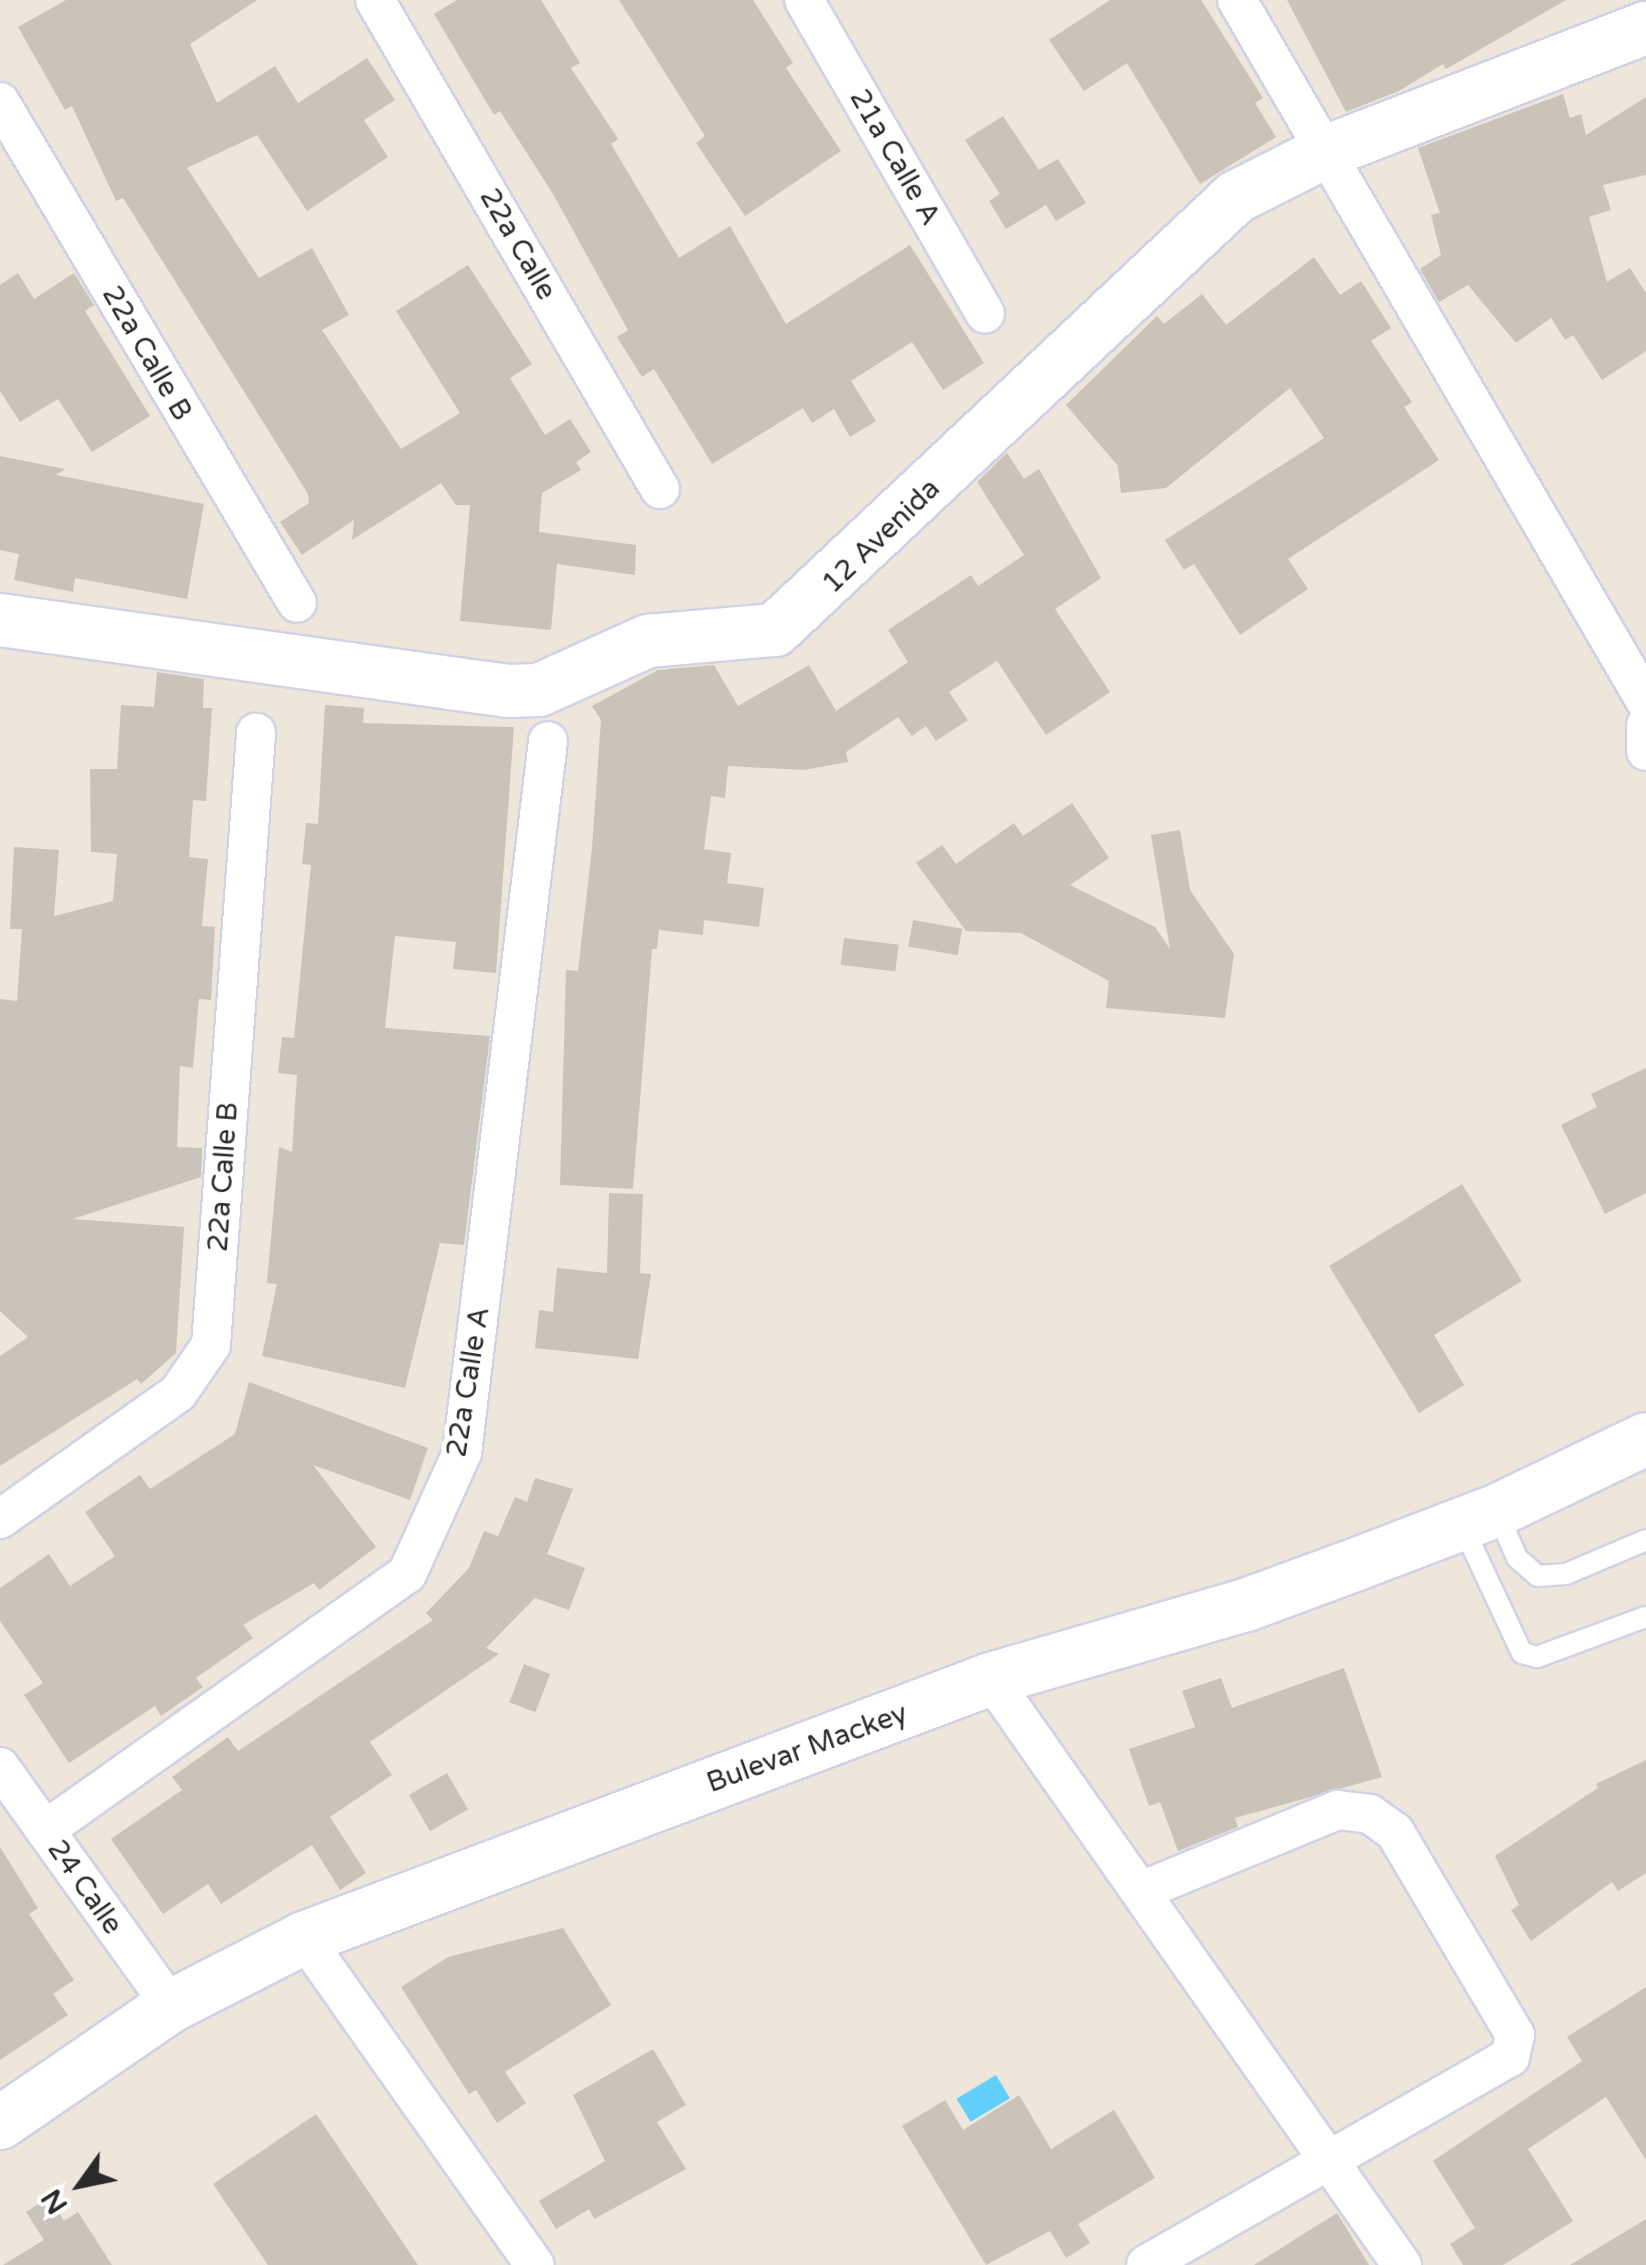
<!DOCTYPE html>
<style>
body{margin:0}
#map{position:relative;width:1646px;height:2265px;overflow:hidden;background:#eee6da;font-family:"Varela Round",sans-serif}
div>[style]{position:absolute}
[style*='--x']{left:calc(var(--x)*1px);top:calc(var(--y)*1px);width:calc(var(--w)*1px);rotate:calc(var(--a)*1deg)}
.water>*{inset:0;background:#61cffc;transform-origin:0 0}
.building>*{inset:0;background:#c9c3ba;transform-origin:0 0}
.roads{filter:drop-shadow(2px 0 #cfd3e5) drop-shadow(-2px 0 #cfd3e5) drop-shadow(0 2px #cfd3e5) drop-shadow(0 -2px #cfd3e5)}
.lane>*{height:20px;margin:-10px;padding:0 10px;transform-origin:10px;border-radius:10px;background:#fff}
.street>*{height:38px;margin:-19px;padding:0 19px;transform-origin:19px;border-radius:19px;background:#fff}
.secondary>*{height:52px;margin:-26px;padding:0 26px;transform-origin:26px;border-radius:26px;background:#fff}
span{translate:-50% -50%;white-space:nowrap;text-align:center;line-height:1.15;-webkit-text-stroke:10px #fff;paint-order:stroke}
.street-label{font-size:28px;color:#2a2a2a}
.north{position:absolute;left:30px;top:2135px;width:100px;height:100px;-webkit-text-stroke:8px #fff;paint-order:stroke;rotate:237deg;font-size:28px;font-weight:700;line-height:40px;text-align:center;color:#2a2a2a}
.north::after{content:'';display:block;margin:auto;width:35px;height:45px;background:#2a2a2a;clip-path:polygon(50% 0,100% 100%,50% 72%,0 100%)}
</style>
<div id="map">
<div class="water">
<div style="left:996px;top:2075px;width:27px;height:46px;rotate:59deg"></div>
</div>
<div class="building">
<div style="clip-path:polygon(66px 0,257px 0,190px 44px,217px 103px,275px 66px,298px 103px,367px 58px,395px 100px,364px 120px,388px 157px,307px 211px,257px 135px,187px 168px,259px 278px,312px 248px,349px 315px,322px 330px,401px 449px,460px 413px,396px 311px,468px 265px,532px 364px,510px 378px,545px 435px,570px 419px,591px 452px,576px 462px,581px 470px,542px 493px,539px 532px,636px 545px,635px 575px,557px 564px,551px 630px,460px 621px,470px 505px,456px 505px,441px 483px,352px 540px,354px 520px,302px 555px,280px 522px,309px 503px,308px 494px,123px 198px,116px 201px,72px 106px,65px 110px,18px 27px)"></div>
<div style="clip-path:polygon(457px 0,541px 0,580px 63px,571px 68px,618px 139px,611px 144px,679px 258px,730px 226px,786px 324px,910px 245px,984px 363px,943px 390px,912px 342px,851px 381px,876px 421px,850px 437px,834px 409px,812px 423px,803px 408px,712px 464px,654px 369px,642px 377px,617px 337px,628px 330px,553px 194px,500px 111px,494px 115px,434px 14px)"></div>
<div style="clip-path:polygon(619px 0,753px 0,793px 63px,786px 68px,841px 151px,745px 216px,696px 143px,705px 136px)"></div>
<div style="clip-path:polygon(1110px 0,1201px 0,1263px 98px,1255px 103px,1276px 137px,1200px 184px,1127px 63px,1084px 91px,1049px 40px)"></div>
<div style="clip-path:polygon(1287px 0,1566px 0,1446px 69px,1443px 64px,1399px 91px,1346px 112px)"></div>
<div style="clip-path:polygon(1563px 94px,1570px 118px,1581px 114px,1586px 135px,1646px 97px,1646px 175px,1603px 185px,1611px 210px,1589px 217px,1607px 282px,1630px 268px,1646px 293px,1646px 351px,1602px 380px,1573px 335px,1565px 340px,1551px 318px,1516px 343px,1468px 285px,1439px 302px,1420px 269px,1441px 255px,1431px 215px,1440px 213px,1418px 148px)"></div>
<div style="clip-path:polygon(1003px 116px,1039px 170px,1058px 159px,1086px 203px,1056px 221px,1046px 205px,1006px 229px,989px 201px,1000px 194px,965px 140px)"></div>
<div style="clip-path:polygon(1314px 257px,1340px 295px,1361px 281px,1391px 328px,1371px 341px,1412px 402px,1404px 407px,1439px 460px,1288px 559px,1308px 589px,1240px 635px,1194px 564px,1184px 570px,1165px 540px,1324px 438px,1290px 388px,1166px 488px,1121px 493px,1118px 466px,1066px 405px,1157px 316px,1164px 324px,1202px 294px,1226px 325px)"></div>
<div style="clip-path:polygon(18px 273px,34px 299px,74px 273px,94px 305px,85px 311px,150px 416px,92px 452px,58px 399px,20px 422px,0 391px,0 285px)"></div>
<div style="clip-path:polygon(1007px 453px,1024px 479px,1039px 469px,1101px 578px,1055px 609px,1110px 692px,1046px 735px,997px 661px,949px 692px,968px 720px,936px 741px,926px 726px,912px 736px,898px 717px,846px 752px,848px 762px,804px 770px,728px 766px,725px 798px,711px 796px,704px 849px,731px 853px,727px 883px,764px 888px,759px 927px,704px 920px,703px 935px,659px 930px,657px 949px,652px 949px,633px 1189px,560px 1185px,566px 970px,578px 971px,592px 848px,601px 720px,592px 706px,658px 670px,714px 665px,738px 706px,809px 665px,836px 711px,908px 662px,888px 630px,971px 575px,978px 586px,1024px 555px,977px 482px)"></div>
<div style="clip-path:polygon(0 456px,65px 469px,56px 475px,204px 504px,187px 599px,75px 578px,73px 592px,14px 580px,19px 554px,0 550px)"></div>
<div style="clip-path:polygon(157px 672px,204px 679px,203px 708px,212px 708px,206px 801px,193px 800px,189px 857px,208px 859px,202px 926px,215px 927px,211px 1000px,199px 999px,193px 1068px,180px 1066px,177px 1147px,202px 1148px,201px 1177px,73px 1219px,184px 1227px,176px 1353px,141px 1384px,137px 1379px,0 1466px,0 1356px,28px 1337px,0 1311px,0 999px,17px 1001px,22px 929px,10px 929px,14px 847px,59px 850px,54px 916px,113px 901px,117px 854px,91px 852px,90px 769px,117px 769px,121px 705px,154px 707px)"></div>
<div style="clip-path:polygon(325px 705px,364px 708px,363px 723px,514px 727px,496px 973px,453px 969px,456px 942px,395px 936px,385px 1028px,490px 1036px,464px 1245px,440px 1243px,405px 1388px,262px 1356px,277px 1284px,267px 1283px,279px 1147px,292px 1152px,297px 1075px,278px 1073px,282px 1037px,294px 1038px,311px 865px,302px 864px,306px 823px,318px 824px)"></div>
<div style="clip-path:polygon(1072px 803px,1109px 858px,1070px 885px,1155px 927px,1170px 949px,1151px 835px,1180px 830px,1190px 890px,1234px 954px,1225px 1018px,1106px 1008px,1109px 981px,1021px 933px,966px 931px,916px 863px,942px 845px,956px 864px,1014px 823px,1023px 836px)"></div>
<div style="left:913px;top:920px;width:50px;height:27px;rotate:10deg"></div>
<div style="left:844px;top:938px;width:55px;height:27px;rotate:7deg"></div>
<div style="clip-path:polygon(1646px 1068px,1646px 1193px,1605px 1214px,1561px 1125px,1597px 1107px,1591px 1094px)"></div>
<div style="clip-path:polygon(1462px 1184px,1522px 1281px,1434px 1335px,1464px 1385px,1419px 1413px,1329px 1266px)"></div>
<div style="clip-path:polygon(609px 1193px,643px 1194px,640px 1273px,651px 1274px,638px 1359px,535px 1348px,539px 1310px,553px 1312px,557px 1268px,607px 1273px)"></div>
<div style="clip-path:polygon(249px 1382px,428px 1448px,410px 1500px,313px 1465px,376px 1547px,319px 1590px,314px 1583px,243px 1625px,253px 1638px,196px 1678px,203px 1687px,161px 1716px,155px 1706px,69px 1763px,24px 1695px,43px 1683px,0 1621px,0 1588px,49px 1554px,70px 1586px,115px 1556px,85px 1512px,140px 1475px,150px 1489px,235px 1434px)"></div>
<div style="clip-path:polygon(535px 1478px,573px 1489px,547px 1554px,585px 1568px,569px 1610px,535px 1598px,486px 1648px,499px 1654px,370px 1742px,392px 1775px,330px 1817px,366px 1873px,340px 1890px,312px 1845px,221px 1904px,208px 1884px,163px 1914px,111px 1839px,182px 1790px,172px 1777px,228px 1737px,238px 1751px,433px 1620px,426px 1613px,469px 1568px,484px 1531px,498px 1536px,515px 1497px,527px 1502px)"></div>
<div style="left:524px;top:1664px;width:28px;height:41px;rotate:21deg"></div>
<div style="clip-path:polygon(1344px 1668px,1382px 1777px,1235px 1818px,1238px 1827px,1178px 1851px,1160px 1802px,1149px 1806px,1129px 1749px,1195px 1727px,1182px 1691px,1221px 1678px,1232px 1708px)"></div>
<div style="clip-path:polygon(1646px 1760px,1646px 1873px,1618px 1891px,1612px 1882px,1531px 1941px,1511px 1910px,1519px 1905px,1495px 1856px,1598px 1788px,1596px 1784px)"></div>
<div style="left:447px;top:1773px;width:42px;height:44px;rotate:60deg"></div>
<div style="clip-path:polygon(0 1847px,38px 1908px,29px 1914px,74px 1980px,53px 1994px,68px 2015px,0 2060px)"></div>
<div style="clip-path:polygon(563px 1928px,611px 2005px,505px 2072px,526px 2103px,497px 2123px,476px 2090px,469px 2094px,401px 1987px,448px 1957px)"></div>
<div style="clip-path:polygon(1646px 1987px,1646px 2160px,1606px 2097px,1528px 2149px,1573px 2221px,1503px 2265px,1463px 2265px,1450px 2244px,1475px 2228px,1433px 2161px,1582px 2061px,1567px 2037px)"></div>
<div style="clip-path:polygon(653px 2049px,686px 2105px,657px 2122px,686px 2169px,594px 2219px,589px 2209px,556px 2229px,539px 2201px,605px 2161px,573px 2095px)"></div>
<div style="clip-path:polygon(1019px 2095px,1051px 2149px,1114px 2110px,1155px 2178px,1078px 2224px,1090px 2243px,1066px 2258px,1050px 2231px,986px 2265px,902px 2126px,945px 2100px,963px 2130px)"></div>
<div style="clip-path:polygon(316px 2114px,418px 2265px,268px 2265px,213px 2184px)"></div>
<div style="clip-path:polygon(49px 2197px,64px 2221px,78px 2212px,112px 2265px,3px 2265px,44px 2240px,26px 2212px)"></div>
<div style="clip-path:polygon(1337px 2213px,1369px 2265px,1254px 2265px)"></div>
<div style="clip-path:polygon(1646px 2219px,1646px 2265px,1570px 2265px)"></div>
</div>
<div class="roads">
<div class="lane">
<div style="--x:1497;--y:1512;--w:50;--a:66.5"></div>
<div style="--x:1517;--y:1558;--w:28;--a:41"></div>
<div style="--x:1538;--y:1576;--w:28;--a:-4"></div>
<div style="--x:1566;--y:1574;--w:87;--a:-23"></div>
<div style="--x:1462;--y:1525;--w:141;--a:64.9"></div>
<div style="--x:1522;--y:1653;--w:16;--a:15"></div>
<div style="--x:1537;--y:1657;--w:116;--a:-20.2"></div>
</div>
<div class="street">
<div style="--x:375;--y:0;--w:566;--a:59.77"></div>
<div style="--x:804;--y:0;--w:362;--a:60"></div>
<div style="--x:1237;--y:0;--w:812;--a:59.77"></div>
<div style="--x:0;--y:102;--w:582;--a:59.34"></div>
<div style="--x:1646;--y:725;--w:26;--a:90"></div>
<div style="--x:0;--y:1519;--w:218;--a:-35.3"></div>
<div style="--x:178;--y:1393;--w:58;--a:-55.5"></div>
<div style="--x:211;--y:1345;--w:614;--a:-85.79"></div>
<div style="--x:991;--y:1679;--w:716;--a:54.96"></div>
<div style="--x:0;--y:1767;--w:294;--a:54.4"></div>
<div style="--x:45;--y:1830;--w:443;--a:-35.3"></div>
<div style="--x:407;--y:1574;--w:133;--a:-65.6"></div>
<div style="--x:462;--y:1453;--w:717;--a:-83.11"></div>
<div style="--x:1141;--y:1891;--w:213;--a:-22.4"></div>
<div style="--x:1338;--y:1810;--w:32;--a:7"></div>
<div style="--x:1370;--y:1814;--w:31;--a:36"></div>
<div style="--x:1395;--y:1832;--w:236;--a:59.4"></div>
<div style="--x:1515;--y:2035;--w:23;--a:103"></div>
<div style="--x:1510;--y:2057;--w:419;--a:150.3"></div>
<div style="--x:304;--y:1938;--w:400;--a:54.8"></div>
</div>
<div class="secondary">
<div style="--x:0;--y:620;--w:513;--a:7.96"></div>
<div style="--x:508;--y:691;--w:31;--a:-2"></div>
<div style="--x:539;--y:690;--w:120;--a:-24.2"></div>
<div style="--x:648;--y:641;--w:127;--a:-5"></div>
<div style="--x:775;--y:630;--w:632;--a:-43.21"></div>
<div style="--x:1236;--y:197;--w:97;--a:-26.8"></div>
<div style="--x:1323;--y:153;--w:346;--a:-21.2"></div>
<div style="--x:0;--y:2123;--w:207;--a:-34.4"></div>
<div style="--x:171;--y:2006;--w:149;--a:-27.1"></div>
<div style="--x:304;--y:1938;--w:734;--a:-20.66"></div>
<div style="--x:991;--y:1679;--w:266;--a:-16.2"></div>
<div style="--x:1246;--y:1605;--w:118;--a:-20.3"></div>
<div style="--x:1357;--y:1564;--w:149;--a:-20.9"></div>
<div style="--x:1496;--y:1511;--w:166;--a:-25.6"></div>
</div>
</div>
<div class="street-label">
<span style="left:895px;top:157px;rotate:60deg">21a Calle A</span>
<span style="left:518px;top:244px;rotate:60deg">22a Calle</span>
<span style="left:147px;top:353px;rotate:60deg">22a Calle B</span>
<span style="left:881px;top:536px;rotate:-44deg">12 Avenida</span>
<span style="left:223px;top:1177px;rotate:-86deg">22a Calle B</span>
<span style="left:468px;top:1382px;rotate:-81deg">22a Calle A</span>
<span style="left:807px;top:1748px;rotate:-20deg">Bulevar Mackey</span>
<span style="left:85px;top:1887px;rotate:55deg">24 Calle</span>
</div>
<div class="north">N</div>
</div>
